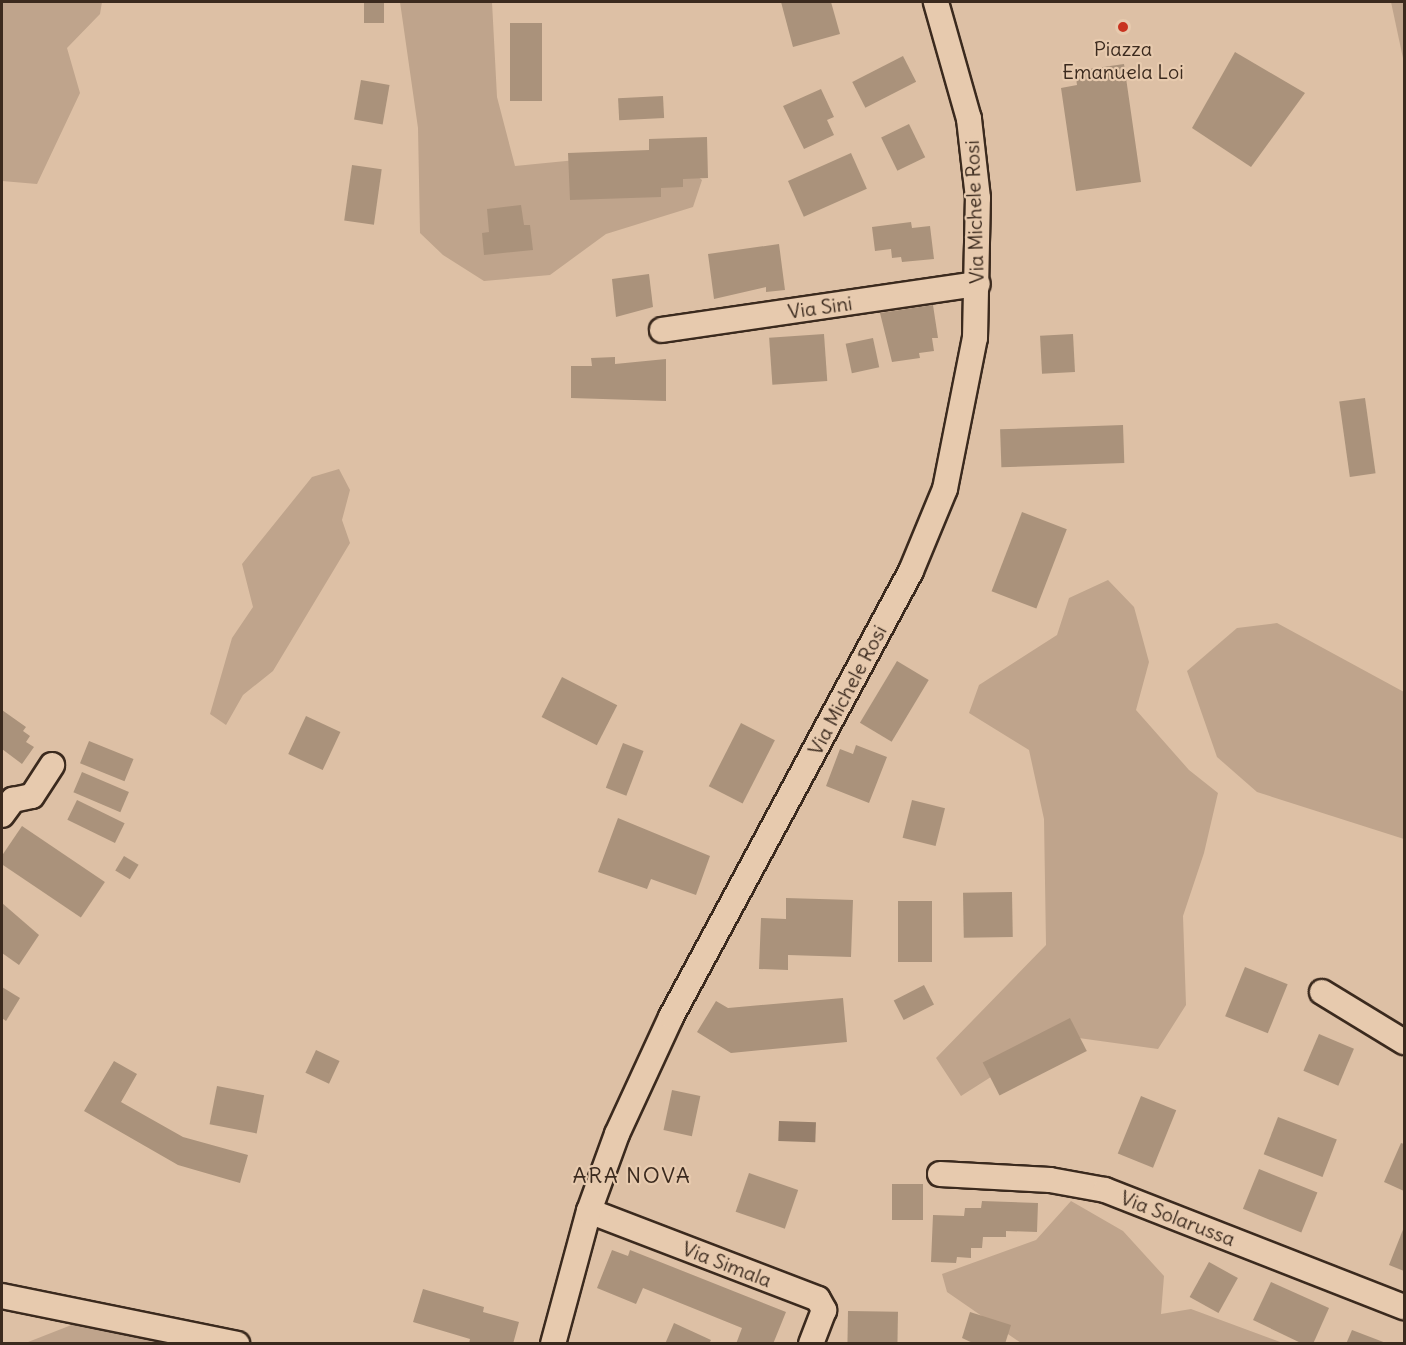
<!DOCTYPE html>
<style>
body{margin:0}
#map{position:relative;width:1406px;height:1345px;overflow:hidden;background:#ddc0a5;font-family:Delius,sans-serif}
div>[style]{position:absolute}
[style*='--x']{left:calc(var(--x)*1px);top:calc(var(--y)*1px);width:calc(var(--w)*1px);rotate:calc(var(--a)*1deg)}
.green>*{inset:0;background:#bfa48c}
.water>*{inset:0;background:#97806c;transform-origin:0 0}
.building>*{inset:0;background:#aa927b;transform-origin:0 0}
.roads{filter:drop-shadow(2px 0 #3b2a1e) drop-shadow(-2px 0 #3b2a1e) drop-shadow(0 2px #3b2a1e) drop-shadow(0 -2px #3b2a1e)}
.minor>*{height:24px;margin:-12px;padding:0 12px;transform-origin:12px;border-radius:12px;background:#e7caae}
.dots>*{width:16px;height:16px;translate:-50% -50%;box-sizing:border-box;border:3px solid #e7caae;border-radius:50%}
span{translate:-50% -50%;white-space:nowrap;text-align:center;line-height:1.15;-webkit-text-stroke:4.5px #e7caae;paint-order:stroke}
.poi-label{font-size:20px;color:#3b2a1e}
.street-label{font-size:20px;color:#3b2a1e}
.quarter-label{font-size:22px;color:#3b2a1e;letter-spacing:1.5px}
.frame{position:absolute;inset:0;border:3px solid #3b2a1e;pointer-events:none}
</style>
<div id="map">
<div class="green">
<div style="clip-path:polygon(2px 2px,102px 2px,100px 14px,67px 48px,80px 93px,37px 184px,2px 181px)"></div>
<div style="clip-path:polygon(400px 2px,492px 2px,497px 97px,515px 166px,668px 151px,702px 180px,693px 207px,606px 234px,550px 275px,484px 281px,443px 255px,420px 233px,418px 128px)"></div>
<div style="clip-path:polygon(1391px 2px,1404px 2px,1404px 63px)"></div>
<div style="clip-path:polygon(339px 469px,350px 490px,342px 520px,350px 543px,273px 671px,243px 695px,226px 725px,210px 714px,232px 638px,253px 607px,242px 564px,312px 477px)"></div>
<div style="clip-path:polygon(1108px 580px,1134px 607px,1149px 662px,1136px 710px,1189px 770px,1218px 793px,1204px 853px,1183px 916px,1186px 1005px,1158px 1049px,1057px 1035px,961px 1096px,936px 1058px,1046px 945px,1044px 819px,1029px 750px,969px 713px,979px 685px,1057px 635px,1069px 598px)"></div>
<div style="clip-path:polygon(1277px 623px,1404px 692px,1404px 839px,1257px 792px,1217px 757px,1187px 671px,1237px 628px)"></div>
<div style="clip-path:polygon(1071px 1201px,1123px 1231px,1164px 1276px,1161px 1314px,1191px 1309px,1283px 1343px,1021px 1343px,947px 1292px,942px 1274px,1036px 1240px)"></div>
<div style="clip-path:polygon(96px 1321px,213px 1344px,23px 1344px,74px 1324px)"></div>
</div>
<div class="water">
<div style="left:779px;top:1121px;width:37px;height:20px;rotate:2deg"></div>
</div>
<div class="building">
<div style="left:364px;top:2px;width:20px;height:21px"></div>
<div style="clip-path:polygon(781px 2px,831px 2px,840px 34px,793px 47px)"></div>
<div style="left:510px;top:23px;width:32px;height:78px"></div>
<div style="clip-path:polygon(1235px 52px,1305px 93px,1251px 167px,1192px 128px)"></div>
<div style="left:903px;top:56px;width:29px;height:57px;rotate:63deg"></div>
<div style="clip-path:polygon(1124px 64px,1141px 182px,1076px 191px,1061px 88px,1077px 85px,1075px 71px)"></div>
<div style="left:361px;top:80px;width:29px;height:40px;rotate:10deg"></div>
<div style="clip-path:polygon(821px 89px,834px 117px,827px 120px,834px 135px,804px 149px,783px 106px)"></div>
<div style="left:663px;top:96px;width:22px;height:45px;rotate:87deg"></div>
<div style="left:909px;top:124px;width:37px;height:31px;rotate:64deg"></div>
<div style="clip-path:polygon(707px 137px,708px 178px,683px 179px,683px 187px,661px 188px,661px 197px,570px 200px,568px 153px,649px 150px,649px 139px)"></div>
<div style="left:851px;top:153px;width:39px;height:69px;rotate:66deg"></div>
<div style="left:352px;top:165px;width:30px;height:56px;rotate:8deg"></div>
<div style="clip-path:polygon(521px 205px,524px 225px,530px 225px,533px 250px,484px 255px,482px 233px,489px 232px,487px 209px)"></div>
<div style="clip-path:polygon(911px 222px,912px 228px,930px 226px,934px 259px,902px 262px,901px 257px,892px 258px,891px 249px,875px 251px,872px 227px)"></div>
<div style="clip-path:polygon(779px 244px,785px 290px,766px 292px,766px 287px,714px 299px,708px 254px)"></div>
<div style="clip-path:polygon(649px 274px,653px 307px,616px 317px,612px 279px)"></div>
<div style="clip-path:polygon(933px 305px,938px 338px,932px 338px,934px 351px,919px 353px,920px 358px,892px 362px,880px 313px)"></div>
<div style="left:824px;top:334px;width:47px;height:55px;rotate:86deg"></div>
<div style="left:1073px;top:334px;width:38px;height:33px;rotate:87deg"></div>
<div style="left:873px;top:338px;width:30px;height:28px;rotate:78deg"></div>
<div style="clip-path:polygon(615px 357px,615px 364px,666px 359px,666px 401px,571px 398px,571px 366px,592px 366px,591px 358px)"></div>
<div style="left:1365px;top:398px;width:76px;height:26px;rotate:82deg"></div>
<div style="left:1123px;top:425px;width:38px;height:123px;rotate:88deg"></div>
<div style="left:1022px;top:512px;width:48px;height:85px;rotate:21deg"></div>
<div style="left:897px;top:661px;width:37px;height:72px;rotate:31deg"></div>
<div style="left:562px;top:677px;width:62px;height:45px;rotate:27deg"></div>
<div style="clip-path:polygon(2px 710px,26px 727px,23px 731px,30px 736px,26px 742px,34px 747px,22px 764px,2px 749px)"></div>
<div style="left:306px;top:716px;width:38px;height:42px;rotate:25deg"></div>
<div style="left:741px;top:723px;width:38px;height:71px;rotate:27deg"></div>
<div style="left:89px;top:741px;width:48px;height:24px;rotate:22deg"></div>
<div style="left:623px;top:743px;width:22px;height:48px;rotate:21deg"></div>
<div style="clip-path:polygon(856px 745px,887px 757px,869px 803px,826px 786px,840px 749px,853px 754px)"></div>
<div style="left:82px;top:772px;width:51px;height:22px;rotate:23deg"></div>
<div style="left:77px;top:800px;width:53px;height:22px;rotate:26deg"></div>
<div style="left:912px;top:800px;width:34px;height:39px;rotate:14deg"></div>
<div style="clip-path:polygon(618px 818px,710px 856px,696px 895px,651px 879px,647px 889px,598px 872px)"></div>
<div style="left:22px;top:826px;width:100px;height:43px;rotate:34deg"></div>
<div style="left:124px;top:856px;width:17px;height:17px;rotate:31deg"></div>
<div style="left:1012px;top:892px;width:45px;height:49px;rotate:89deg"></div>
<div style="clip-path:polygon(786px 898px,853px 900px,851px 957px,788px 955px,788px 970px,759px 969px,761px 918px,786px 919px)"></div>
<div style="left:932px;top:901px;width:61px;height:34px;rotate:90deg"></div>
<div style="clip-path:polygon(2px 903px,39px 935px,19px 965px,2px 953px)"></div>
<div style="left:1245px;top:967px;width:46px;height:53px;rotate:22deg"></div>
<div style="left:924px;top:985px;width:22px;height:34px;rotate:63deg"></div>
<div style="clip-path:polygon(2px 987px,20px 998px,6px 1021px,2px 1018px)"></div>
<div style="clip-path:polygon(843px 998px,847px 1042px,731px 1053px,697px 1032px,716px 1001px,728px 1008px)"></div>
<div style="left:1070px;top:1018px;width:37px;height:98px;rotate:63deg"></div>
<div style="left:1319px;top:1034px;width:38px;height:40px;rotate:23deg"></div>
<div style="left:316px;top:1050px;width:26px;height:25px;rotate:25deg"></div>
<div style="clip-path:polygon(114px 1061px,137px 1074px,121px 1102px,183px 1137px,248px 1155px,240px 1183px,178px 1165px,84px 1111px)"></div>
<div style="left:217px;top:1086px;width:48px;height:39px;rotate:11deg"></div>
<div style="left:672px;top:1090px;width:29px;height:41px;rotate:12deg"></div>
<div style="left:1141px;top:1096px;width:38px;height:62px;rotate:22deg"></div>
<div style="left:1278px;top:1117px;width:63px;height:40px;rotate:21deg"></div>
<div style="clip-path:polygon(1401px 1143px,1404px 1144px,1404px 1191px,1384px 1182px)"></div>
<div style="left:1259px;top:1169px;width:63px;height:43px;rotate:22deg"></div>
<div style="left:749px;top:1173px;width:52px;height:41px;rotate:19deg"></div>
<div style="left:892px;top:1184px;width:31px;height:36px"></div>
<div style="clip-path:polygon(982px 1201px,1038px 1203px,1037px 1232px,1006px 1231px,1006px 1237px,983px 1237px,982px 1248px,971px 1248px,971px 1258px,957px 1257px,956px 1263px,931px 1262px,933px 1215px,964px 1216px,965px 1208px,981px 1208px)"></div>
<div style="clip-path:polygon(1404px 1227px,1404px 1271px,1389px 1265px)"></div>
<div style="clip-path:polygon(612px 1250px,628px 1256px,630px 1250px,786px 1312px,773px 1344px,736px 1344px,742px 1328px,643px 1288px,636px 1304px,597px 1288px)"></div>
<div style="left:1209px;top:1262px;width:33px;height:40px;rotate:29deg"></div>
<div style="clip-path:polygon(1271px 1282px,1329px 1308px,1313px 1344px,1303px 1344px,1253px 1320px)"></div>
<div style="clip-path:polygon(423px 1289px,484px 1307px,483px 1312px,519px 1322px,513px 1344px,469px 1344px,470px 1339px,413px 1322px)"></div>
<div style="left:848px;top:1311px;width:50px;height:33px;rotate:1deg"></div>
<div style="clip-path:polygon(970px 1312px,1011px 1325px,1005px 1344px,975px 1344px,962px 1338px)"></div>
<div style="clip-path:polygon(674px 1323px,711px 1340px,709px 1344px,665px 1344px)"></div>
<div style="clip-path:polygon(1352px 1330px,1386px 1343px,1386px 1344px,1346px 1344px)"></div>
</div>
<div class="roads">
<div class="minor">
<div style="--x:662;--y:330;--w:319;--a:-8.3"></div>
<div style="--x:2;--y:815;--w:19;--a:-54"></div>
<div style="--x:13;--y:800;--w:19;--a:-12"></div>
<div style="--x:32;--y:796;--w:37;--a:-57"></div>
<div style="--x:1322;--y:992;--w:96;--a:31.4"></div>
<div style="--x:940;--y:1174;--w:110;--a:3.1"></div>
<div style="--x:1050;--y:1180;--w:56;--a:10.3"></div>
<div style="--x:1105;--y:1190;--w:321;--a:21.4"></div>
<div style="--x:589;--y:1211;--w:245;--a:21"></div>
<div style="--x:818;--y:1299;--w:13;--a:61"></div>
<div style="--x:824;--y:1310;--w:36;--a:111"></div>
<div style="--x:2;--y:1296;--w:240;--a:11.5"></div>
<div style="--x:553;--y:1344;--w:138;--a:-74.9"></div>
<div style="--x:589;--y:1211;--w:82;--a:-70"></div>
<div style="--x:617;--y:1134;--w:129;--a:-65.2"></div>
<div style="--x:671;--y:1017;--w:506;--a:-61.71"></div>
<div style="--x:911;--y:571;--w:89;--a:-67.5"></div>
<div style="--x:945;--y:489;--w:154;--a:-78.8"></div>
<div style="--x:975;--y:338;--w:140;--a:-88.8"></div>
<div style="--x:978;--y:198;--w:80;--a:-96.5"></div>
<div style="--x:969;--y:119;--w:122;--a:-105.8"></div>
</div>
</div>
<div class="dots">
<div style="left:1123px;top:27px;background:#c8321e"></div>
</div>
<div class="poi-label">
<span style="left:1123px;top:60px">Piazza<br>Emanuela Loi</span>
</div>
<div class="street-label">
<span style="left:974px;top:212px;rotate:-92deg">Via Michele Rosi</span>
<span style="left:820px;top:307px;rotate:-8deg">Via Sini</span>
<span style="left:847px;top:690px;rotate:-62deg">Via Michele Rosi</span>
<span style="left:1178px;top:1218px;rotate:21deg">Via Solarussa</span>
<span style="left:727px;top:1264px;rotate:21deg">Via Simala</span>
</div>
<div class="quarter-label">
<span style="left:632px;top:1176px">ARA NOVA</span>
</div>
<div class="frame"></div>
</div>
